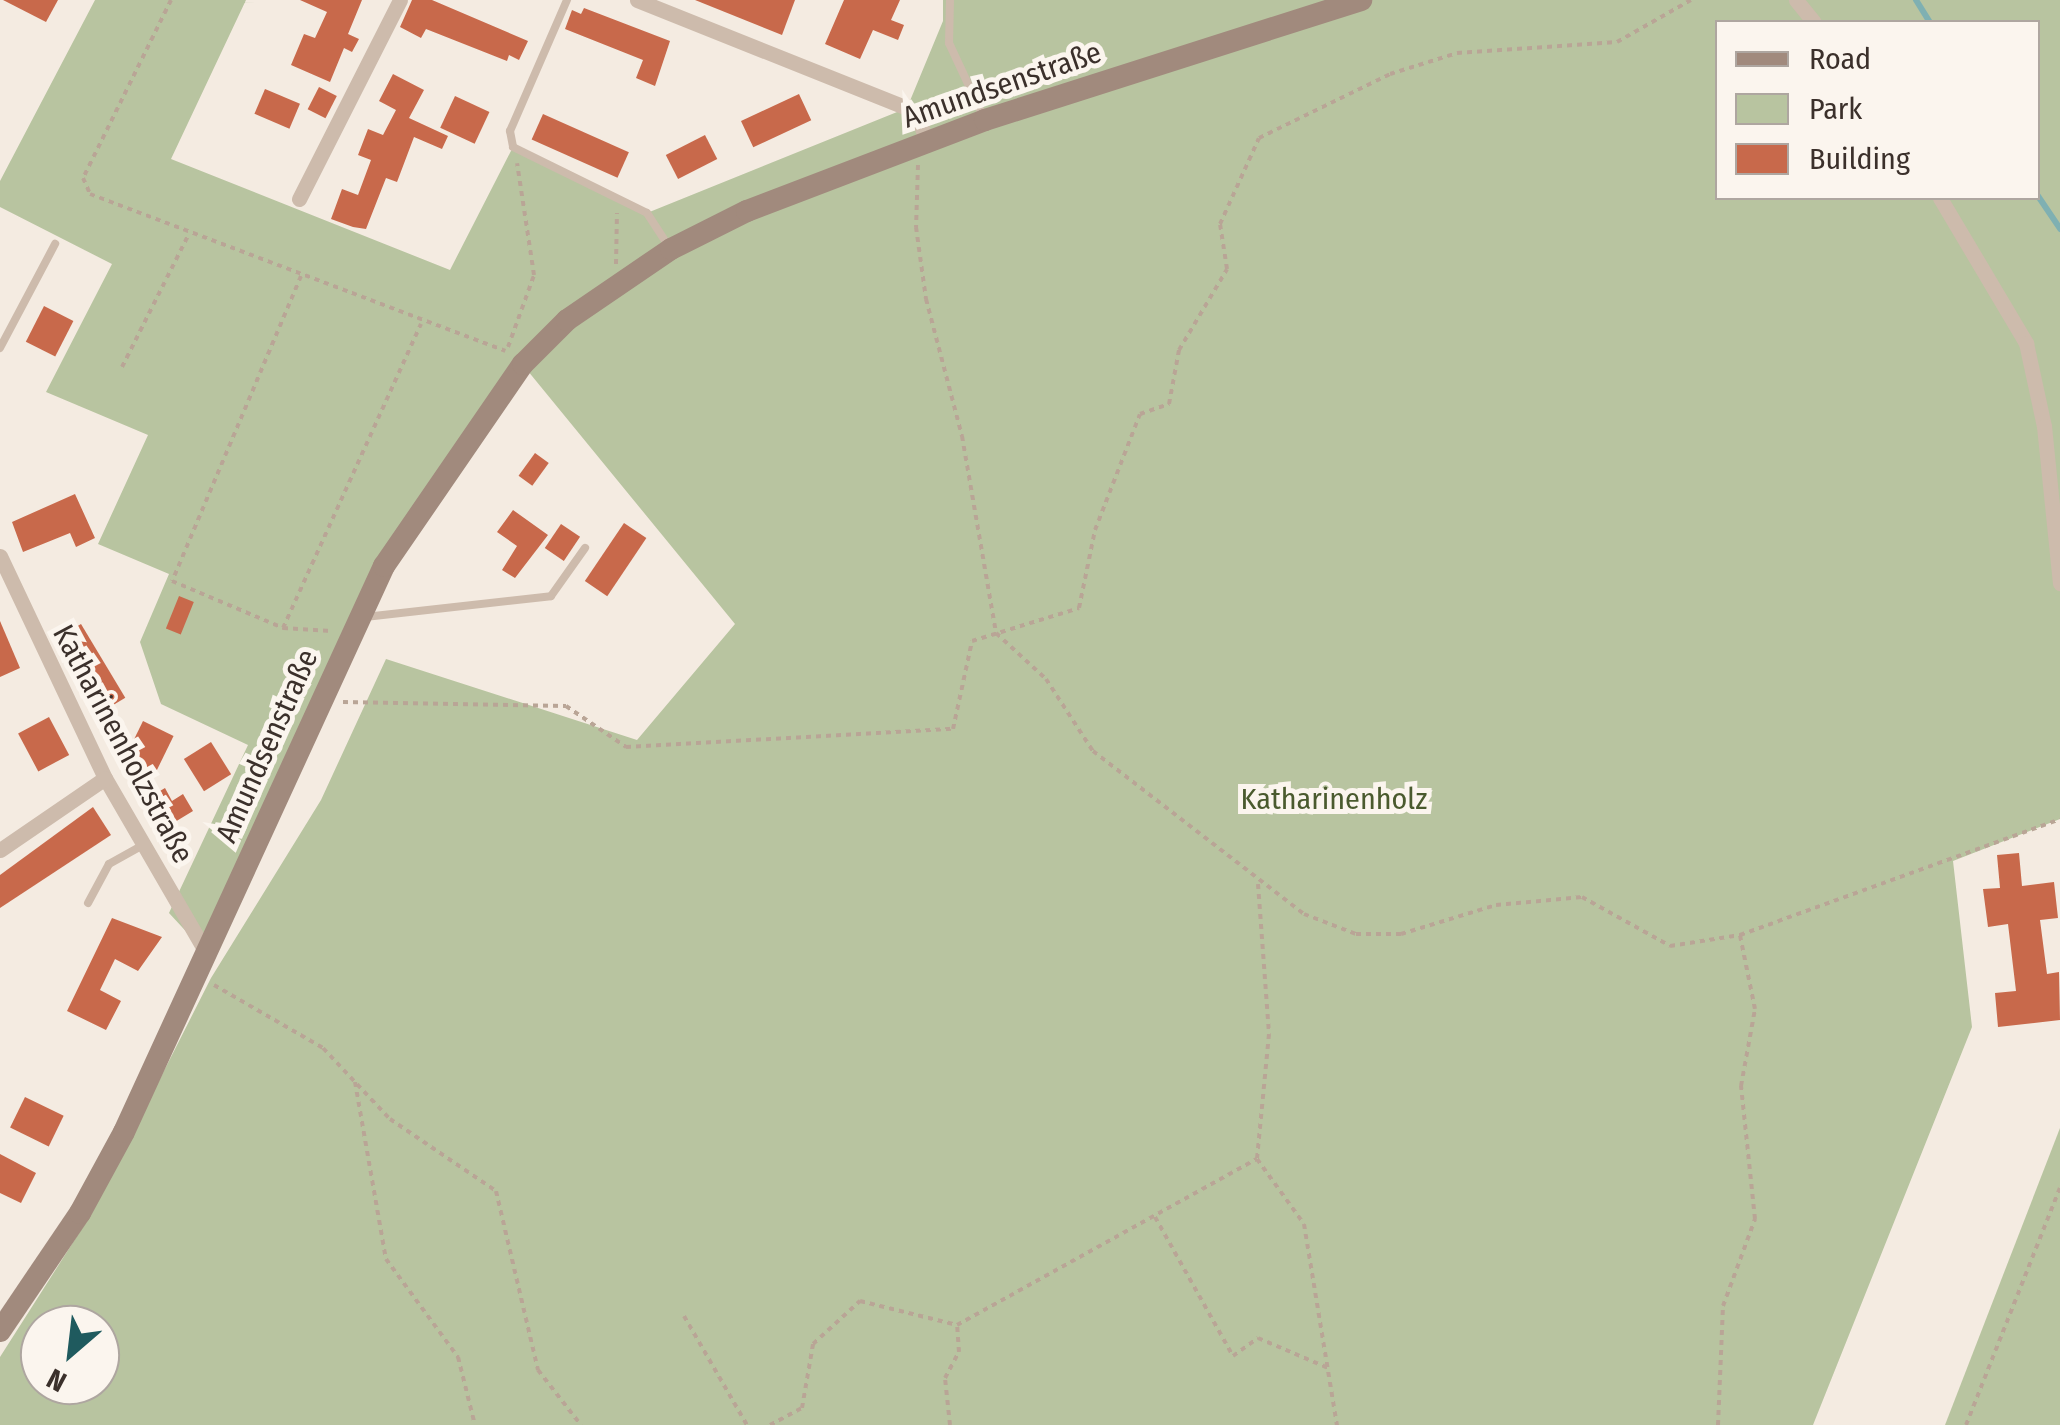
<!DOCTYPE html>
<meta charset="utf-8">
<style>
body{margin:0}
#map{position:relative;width:2060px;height:1425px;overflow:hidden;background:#f4ebe1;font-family:"Fira Sans Condensed",sans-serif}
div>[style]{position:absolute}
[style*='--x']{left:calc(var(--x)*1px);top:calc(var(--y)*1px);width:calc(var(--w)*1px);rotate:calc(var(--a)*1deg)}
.green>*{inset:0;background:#b8c4a0}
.stream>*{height:6px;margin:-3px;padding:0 3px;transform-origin:3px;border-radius:3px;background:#7fb0b2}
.building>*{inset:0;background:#c8694b;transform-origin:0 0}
.path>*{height:4px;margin-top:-2px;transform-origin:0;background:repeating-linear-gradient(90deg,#b9a596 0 5px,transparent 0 10px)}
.lane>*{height:8px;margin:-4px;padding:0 4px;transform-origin:4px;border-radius:4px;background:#cdbbac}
.street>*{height:15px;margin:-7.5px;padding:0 7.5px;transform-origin:7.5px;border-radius:7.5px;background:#cdbbac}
.secondary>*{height:22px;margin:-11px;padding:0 11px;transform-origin:11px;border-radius:11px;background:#a18a7d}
span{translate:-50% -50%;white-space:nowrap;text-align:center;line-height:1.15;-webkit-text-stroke:10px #fbf5ee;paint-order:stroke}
.street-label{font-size:30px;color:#3b302b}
.park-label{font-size:30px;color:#4a5a2e}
.legend{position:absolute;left:1715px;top:20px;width:325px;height:180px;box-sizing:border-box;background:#fbf5ee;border:2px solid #aea6a0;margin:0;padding:12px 18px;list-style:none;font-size:30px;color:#3b302b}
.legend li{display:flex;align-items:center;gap:20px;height:50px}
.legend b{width:50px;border:2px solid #aea6a0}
.north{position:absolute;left:20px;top:1305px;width:100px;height:100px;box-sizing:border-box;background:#fbf5ee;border:2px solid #aea6a0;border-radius:50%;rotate:208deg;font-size:28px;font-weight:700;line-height:40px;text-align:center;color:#3b302b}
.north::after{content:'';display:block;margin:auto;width:35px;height:45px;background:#1f5a5e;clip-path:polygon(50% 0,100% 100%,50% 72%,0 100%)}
</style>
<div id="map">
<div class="green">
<div style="clip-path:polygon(evenodd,95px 0,246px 0,171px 159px,450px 270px,513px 147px,647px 213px,907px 108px,943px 21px,943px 0,2060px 0,2060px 819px,1953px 861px,1972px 1027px,1813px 1425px,0 1425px,0 1357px,93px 1211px,211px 978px,321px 800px,386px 659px,637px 740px,735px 624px,523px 365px,384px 566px,207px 954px,169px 913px,248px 745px,161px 704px,140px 642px,169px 574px,98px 544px,148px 435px,46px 392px,112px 264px,0 207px,0 181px,95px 0,1718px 22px,2038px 22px,2038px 198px,1718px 198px,1718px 22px,95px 0,40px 1325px,100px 1325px,100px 1385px,40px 1385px,40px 1325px)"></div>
<div style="clip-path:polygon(2060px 1128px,2060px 1425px,1945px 1425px)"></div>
</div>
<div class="stream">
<div style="--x:1916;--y:0;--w:26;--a:58"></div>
<div style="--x:2038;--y:196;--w:40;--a:56"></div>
</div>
<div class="building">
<div style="clip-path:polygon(3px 0,58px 0,46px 22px)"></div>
<div style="clip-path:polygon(300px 0,362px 0,348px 34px,359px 39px,352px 52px,344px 48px,330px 82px,291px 65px,304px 34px,315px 38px,327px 12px)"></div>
<div style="clip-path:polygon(412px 0,432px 0,528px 41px,519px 60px,509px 55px,507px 61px,426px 29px,421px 38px,400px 27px)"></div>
<div style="clip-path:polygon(695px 0,795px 0,782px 35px)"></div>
<div style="clip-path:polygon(844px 0,900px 0,891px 20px,904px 25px,898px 40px,873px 30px,860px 59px,825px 44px)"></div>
<div style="clip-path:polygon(584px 8px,670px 41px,655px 86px,636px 78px,643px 60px,565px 29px,572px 10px,581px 14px)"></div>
<div style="clip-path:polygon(393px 74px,424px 90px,409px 118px,448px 136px,442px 149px,414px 137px,397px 182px,386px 178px,366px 229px,353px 227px,331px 219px,342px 189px,358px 195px,371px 160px,358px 155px,368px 129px,383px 135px,396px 110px,379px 101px)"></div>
<div style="left:319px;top:87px;width:20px;height:25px;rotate:27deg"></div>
<div style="left:265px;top:89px;width:38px;height:27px;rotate:23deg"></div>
<div style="left:799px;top:94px;width:29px;height:64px;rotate:65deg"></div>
<div style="left:455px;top:96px;width:38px;height:35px;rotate:25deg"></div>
<div style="left:543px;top:114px;width:94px;height:28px;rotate:24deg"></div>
<div style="left:705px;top:135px;width:27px;height:44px;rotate:63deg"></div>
<div style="left:44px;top:306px;width:33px;height:40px;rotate:27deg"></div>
<div style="left:535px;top:453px;width:17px;height:28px;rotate:36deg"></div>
<div style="clip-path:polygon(75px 494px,95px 538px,76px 547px,70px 533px,23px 552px,12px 522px)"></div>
<div style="clip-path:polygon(513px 510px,548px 535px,515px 578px,502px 570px,517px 546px,497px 532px)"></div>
<div style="left:624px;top:523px;width:27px;height:70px;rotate:34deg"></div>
<div style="left:561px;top:524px;width:23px;height:29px;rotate:34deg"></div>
<div style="left:179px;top:596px;width:16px;height:35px;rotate:22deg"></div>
<div style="clip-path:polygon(0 621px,20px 668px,0 677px)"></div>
<div style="left:81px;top:624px;width:86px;height:30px;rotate:59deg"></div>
<div style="left:49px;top:717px;width:43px;height:35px;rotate:62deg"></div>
<div style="left:143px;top:721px;width:34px;height:41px;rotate:26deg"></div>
<div style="left:211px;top:742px;width:38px;height:32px;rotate:58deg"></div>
<div style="clip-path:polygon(165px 788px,172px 801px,183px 794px,193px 811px,165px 828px,148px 798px)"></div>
<div style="clip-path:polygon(93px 807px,111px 835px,0 908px,0 875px)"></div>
<div style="clip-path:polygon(2019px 853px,2022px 886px,2054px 882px,2058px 918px,2040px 920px,2047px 974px,2059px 972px,2060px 1020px,1998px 1027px,1995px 993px,2016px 991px,2008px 924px,1988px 927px,1983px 889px,2000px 888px,1997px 855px)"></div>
<div style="clip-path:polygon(112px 918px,162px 937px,138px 971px,115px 959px,100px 990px,121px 1001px,106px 1030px,67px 1011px)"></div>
<div style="left:25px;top:1097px;width:43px;height:34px;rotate:26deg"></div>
<div style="clip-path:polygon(0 1154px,36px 1173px,21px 1203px,0 1193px)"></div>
</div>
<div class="path">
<div style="--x:171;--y:0;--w:199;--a:116.3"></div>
<div style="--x:83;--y:178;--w:17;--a:66"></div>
<div style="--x:90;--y:194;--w:444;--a:20.7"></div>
<div style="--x:918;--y:165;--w:62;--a:91.8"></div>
<div style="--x:916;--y:227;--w:73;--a:82.1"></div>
<div style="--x:926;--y:299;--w:142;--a:75.3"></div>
<div style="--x:962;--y:436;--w:200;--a:80.2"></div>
<div style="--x:996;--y:633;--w:68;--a:42.6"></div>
<div style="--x:1046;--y:679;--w:86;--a:56.9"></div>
<div style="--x:1093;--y:751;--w:267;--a:37.7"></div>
<div style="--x:1304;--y:914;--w:56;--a:21"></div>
<div style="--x:1356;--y:934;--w:45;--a:0"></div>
<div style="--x:1401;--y:934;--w:99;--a:-17"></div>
<div style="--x:1496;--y:905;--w:86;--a:-5.3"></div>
<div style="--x:1582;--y:897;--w:101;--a:29.1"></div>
<div style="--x:1670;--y:946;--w:71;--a:-8.9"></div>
<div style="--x:1740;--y:935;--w:340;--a:-19.9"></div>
<div style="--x:616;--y:264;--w:51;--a:-88.9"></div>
<div style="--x:301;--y:276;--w:331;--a:112.9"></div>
<div style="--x:172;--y:581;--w:121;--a:22.9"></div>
<div style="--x:283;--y:628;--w:48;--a:3.6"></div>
<div style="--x:508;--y:347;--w:77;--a:-70.1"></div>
<div style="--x:534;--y:275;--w:113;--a:-98.6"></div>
<div style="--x:122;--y:367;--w:149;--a:-63.3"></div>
<div style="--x:283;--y:628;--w:334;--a:-65.6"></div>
<div style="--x:343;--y:702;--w:223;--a:1"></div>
<div style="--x:566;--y:706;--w:73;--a:34.3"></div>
<div style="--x:626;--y:747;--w:327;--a:-3.2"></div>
<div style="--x:953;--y:729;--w:90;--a:-77.8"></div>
<div style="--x:972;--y:641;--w:112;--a:-17.1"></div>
<div style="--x:1079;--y:608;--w:80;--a:-78.4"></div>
<div style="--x:1095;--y:530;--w:124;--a:-68.8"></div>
<div style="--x:1140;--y:414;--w:31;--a:-19"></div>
<div style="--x:1169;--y:404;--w:55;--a:-79.5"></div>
<div style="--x:1179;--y:350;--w:94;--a:-59.3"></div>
<div style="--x:1227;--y:269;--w:46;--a:-98.8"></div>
<div style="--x:1220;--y:224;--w:94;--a:-65.6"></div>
<div style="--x:1259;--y:138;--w:146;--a:-26"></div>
<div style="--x:1390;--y:74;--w:70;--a:-17.4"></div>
<div style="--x:1457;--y:53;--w:160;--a:-3.9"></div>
<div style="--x:1617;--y:42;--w:85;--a:-29.6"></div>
<div style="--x:1258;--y:884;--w:150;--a:85.8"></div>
<div style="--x:1269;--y:1034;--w:126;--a:95.5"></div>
<div style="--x:1257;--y:1159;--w:80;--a:54.1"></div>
<div style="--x:1304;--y:1224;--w:204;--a:80.7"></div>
<div style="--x:214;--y:985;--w:126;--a:30"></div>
<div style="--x:323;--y:1048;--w:98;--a:46.7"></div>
<div style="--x:390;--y:1119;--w:128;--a:34.2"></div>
<div style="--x:496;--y:1191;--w:184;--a:76.8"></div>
<div style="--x:538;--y:1370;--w:70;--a:52"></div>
<div style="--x:355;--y:1082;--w:180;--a:80.1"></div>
<div style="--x:386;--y:1259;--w:122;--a:53.7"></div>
<div style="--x:458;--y:1357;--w:70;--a:76"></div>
<div style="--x:1155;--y:1217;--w:159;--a:60.7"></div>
<div style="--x:1233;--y:1356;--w:31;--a:-36"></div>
<div style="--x:1258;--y:1338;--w:76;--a:23.2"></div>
<div style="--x:684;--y:1316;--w:126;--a:60"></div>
<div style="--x:770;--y:1425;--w:36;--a:-28"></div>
<div style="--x:802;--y:1408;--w:65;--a:-80.2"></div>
<div style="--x:813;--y:1344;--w:64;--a:-42.5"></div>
<div style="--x:860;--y:1301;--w:100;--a:13.9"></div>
<div style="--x:957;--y:1325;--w:343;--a:-29"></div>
<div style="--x:950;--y:1425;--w:47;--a:-96.1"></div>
<div style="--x:945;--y:1378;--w:30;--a:-62"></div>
<div style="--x:959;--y:1352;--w:27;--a:-94"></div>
<div style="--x:1718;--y:1425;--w:119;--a:-87.6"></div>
<div style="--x:1723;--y:1306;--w:93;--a:-69.8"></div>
<div style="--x:1755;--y:1219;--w:134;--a:-96"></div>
<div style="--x:1741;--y:1086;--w:78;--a:-79.7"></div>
<div style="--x:1755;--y:1009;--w:76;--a:-101.5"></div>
<div style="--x:1966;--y:1425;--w:255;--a:-68.4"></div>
</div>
<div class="lane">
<div style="--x:567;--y:0;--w:143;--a:113.5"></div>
<div style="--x:510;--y:131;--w:16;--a:79"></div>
<div style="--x:513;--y:147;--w:149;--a:26.2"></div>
<div style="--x:647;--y:213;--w:38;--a:57"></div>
<div style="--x:950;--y:0;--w:43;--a:91.3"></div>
<div style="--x:949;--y:43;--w:83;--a:65"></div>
<div style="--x:0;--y:348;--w:118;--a:-62.1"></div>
<div style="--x:365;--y:617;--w:187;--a:-6.4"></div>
<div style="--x:551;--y:596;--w:59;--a:-54.7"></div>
<div style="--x:88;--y:903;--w:44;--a:-61.7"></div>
<div style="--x:109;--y:864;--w:39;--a:-29"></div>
</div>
<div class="street">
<div style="--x:637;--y:0;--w:291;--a:21.8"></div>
<div style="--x:907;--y:108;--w:14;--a:36"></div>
<div style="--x:918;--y:116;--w:26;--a:72"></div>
<div style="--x:1796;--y:0;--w:28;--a:51"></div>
<div style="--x:1940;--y:198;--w:169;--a:59.3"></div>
<div style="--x:2026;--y:343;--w:85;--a:77.8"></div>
<div style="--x:2044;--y:426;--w:158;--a:84.2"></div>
<div style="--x:299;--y:199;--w:223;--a:-63.1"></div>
<div style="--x:0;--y:556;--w:246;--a:64.7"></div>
<div style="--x:105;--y:778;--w:203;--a:59.9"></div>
<div style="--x:0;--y:850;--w:127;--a:-34.4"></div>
</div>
<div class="secondary">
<div style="--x:0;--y:1331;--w:143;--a:-55.9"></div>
<div style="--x:80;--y:1213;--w:92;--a:-61.5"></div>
<div style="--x:124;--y:1132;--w:623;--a:-65.33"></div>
<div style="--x:384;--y:566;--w:245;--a:-55.5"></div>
<div style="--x:523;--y:364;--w:62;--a:-45"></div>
<div style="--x:567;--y:320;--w:126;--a:-34.3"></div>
<div style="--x:671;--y:249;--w:85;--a:-26.6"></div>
<div style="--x:747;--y:211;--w:255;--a:-20.9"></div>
<div style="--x:985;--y:120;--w:395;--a:-17.7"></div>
</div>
<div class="street-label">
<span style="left:1002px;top:85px;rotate:-19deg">Amundsenstraße</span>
<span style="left:123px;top:744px;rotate:62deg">Katharinenholzstraße</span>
<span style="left:267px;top:746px;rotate:-66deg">Amundsenstraße</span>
</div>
<div class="park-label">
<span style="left:1334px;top:799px">Katharinenholz</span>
</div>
<ul class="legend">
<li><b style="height:12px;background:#a18a7d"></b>Road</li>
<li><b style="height:28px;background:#b8c4a0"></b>Park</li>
<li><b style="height:28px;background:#c8694b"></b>Building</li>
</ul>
<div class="north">N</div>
</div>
